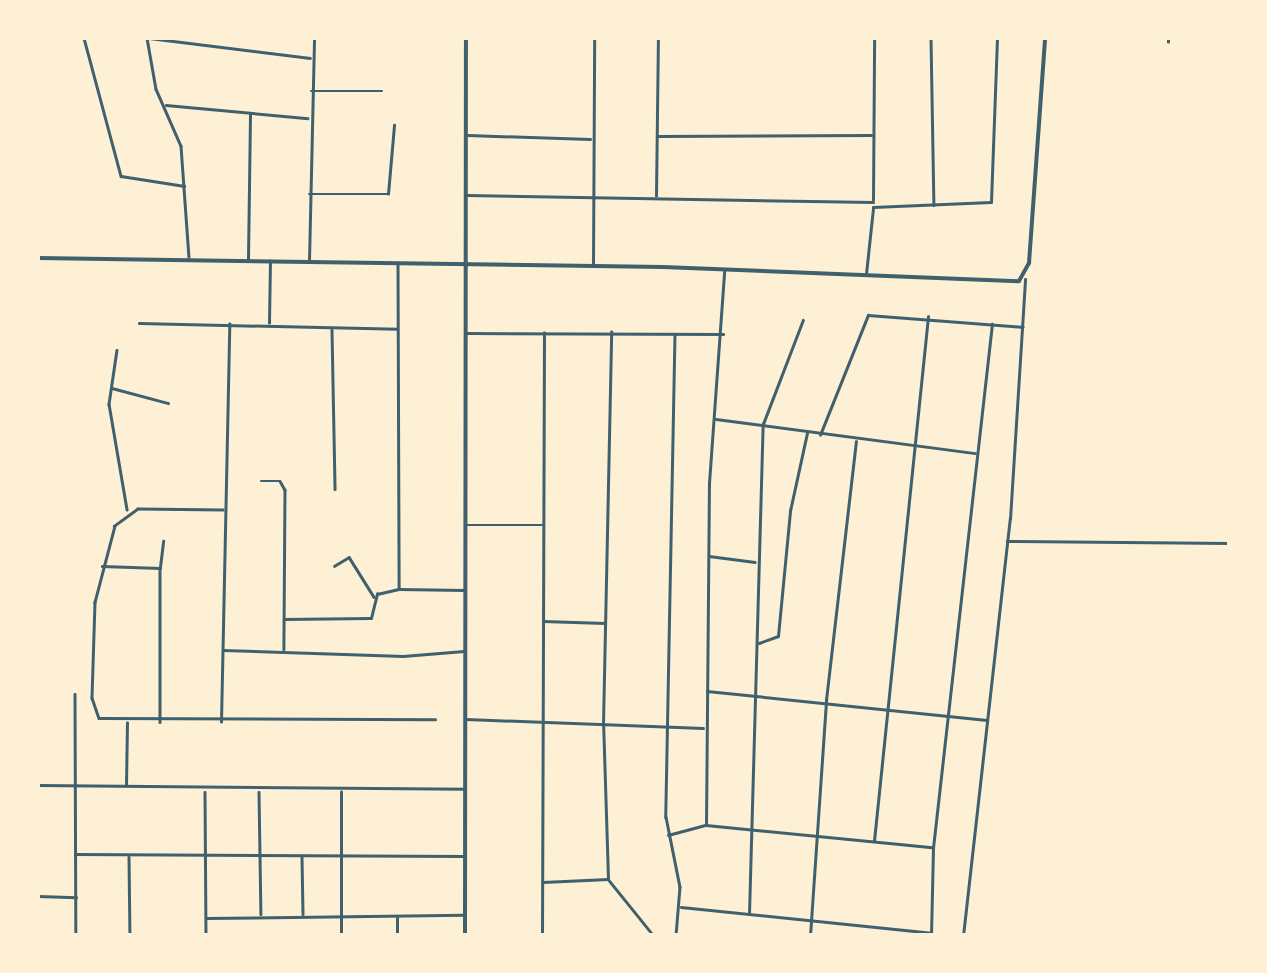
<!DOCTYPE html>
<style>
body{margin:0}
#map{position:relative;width:1267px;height:973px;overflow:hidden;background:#fdf0d5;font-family:"Varela Round",sans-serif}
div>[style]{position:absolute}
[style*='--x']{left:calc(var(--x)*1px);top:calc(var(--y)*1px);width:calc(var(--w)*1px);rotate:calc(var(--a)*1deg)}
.minor>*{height:2.5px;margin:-1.25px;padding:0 1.25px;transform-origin:1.25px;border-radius:1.25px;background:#3f606c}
.tertiary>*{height:4px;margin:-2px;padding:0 2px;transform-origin:2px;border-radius:2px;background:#3f606c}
span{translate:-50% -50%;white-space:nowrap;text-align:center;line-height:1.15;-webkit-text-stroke:8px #fdf0d5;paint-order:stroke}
.frame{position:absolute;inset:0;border:40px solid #fdf0d5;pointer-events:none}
</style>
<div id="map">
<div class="minor">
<div style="--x:84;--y:38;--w:143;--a:75"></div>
<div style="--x:121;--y:176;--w:64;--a:9"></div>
<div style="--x:147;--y:38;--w:52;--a:80"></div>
<div style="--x:156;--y:89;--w:62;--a:66.3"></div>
<div style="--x:181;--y:146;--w:111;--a:85.9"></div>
<div style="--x:149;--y:38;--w:162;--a:7.1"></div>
<div style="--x:931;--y:38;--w:167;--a:89"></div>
<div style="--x:1168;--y:42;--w:4;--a:-90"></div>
<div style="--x:311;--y:91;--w:71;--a:0"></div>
<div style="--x:166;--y:105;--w:142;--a:5.3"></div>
<div style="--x:468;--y:135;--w:122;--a:1.9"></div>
<div style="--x:658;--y:136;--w:213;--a:-0.3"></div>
<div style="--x:309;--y:194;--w:79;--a:0"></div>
<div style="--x:388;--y:194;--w:69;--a:-85"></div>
<div style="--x:466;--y:195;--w:407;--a:1"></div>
<div style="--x:656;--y:196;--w:158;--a:-89.3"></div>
<div style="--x:873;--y:200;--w:162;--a:-89.6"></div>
<div style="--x:873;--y:207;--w:118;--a:-2.4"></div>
<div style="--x:991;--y:202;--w:164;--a:-87.9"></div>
<div style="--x:248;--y:259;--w:144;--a:-89.2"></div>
<div style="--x:309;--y:261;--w:223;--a:-88.7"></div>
<div style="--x:398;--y:264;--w:325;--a:89.8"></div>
<div style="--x:399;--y:589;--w:65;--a:0.9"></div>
<div style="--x:593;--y:264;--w:226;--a:-89.7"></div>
<div style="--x:866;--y:274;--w:66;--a:-83.9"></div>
<div style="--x:139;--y:323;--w:258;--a:1.3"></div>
<div style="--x:269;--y:323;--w:62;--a:-89.1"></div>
<div style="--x:332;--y:330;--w:159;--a:88.9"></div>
<div style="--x:466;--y:333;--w:257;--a:0.2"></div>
<div style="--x:675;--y:334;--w:483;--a:91.1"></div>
<div style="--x:666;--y:817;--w:71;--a:78.7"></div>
<div style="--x:680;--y:887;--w:49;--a:94.7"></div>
<div style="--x:117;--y:350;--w:55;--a:98.4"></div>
<div style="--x:109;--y:404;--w:107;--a:80.3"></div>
<div style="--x:112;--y:388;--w:58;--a:15"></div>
<div style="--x:716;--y:419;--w:261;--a:7.5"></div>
<div style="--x:820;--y:435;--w:129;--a:-68.2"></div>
<div style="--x:868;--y:315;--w:155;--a:4.4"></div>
<div style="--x:261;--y:481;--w:19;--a:0"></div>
<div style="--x:280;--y:481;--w:10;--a:61"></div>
<div style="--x:285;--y:490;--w:159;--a:90.4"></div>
<div style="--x:223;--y:510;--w:85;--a:-179.3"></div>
<div style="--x:138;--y:509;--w:29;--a:144"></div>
<div style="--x:115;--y:526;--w:79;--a:104.7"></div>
<div style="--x:95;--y:602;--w:96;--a:91.8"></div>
<div style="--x:92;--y:698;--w:21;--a:71"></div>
<div style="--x:99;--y:718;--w:336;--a:0.2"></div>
<div style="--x:467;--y:525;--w:76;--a:0"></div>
<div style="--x:1007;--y:541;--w:223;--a:0.5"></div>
<div style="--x:709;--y:556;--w:46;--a:7.4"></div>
<div style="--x:102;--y:566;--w:58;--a:2"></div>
<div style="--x:160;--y:568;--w:154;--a:90"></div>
<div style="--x:334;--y:566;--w:17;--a:-31"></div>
<div style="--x:349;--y:557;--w:47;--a:58"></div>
<div style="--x:160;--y:567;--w:26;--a:-83"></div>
<div style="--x:284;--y:619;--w:87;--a:-0.7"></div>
<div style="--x:371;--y:618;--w:25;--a:-76"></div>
<div style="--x:377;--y:594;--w:23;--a:-13"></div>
<div style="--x:543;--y:621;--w:62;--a:1.8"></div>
<div style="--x:759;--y:643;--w:20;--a:-20"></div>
<div style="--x:778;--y:636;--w:126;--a:-84.5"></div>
<div style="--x:790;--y:511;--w:80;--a:-77.7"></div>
<div style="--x:223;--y:650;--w:180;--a:1.9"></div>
<div style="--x:403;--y:656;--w:61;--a:-4.7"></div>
<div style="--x:707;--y:691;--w:281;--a:5.9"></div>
<div style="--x:75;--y:694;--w:242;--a:89.8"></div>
<div style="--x:466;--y:719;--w:237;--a:2.2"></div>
<div style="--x:221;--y:722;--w:398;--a:-88.8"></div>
<div style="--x:38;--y:785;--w:427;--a:0.5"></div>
<div style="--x:126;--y:785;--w:62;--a:-89.1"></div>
<div style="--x:205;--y:792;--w:144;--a:89.6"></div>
<div style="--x:259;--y:792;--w:122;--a:89.1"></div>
<div style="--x:706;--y:825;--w:342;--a:-89.5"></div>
<div style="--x:709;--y:483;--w:212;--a:-85.9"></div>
<div style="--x:668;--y:835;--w:39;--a:-15"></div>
<div style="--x:706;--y:825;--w:227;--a:5.6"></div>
<div style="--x:874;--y:841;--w:527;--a:-84.12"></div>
<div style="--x:75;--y:854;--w:388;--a:0.3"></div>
<div style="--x:129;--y:857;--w:79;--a:89.3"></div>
<div style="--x:302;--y:857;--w:57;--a:89"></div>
<div style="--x:608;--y:879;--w:155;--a:-91.8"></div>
<div style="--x:603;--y:724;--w:392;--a:-88.8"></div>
<div style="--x:543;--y:882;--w:65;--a:-2.6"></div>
<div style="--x:608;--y:879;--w:73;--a:51.1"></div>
<div style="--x:38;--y:896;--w:38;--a:2"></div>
<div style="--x:681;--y:907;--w:251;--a:5.9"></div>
<div style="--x:749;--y:914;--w:490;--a:-88.4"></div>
<div style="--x:763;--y:424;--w:111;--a:-69"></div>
<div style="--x:206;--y:918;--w:258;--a:-0.7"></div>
<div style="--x:341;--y:936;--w:144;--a:-90"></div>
<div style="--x:397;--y:936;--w:18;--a:-90"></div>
<div style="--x:542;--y:936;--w:603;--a:-89.81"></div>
<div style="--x:810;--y:936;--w:237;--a:-86.1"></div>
<div style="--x:826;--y:700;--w:260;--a:-83.4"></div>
<div style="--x:931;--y:936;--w:88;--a:-88.7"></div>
<div style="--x:933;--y:848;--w:527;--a:-83.58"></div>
<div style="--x:963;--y:936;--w:420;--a:-83.6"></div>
<div style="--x:1010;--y:519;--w:240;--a:-86.4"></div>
</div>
<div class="tertiary">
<div style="--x:38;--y:258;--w:625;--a:0.83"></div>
<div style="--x:663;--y:267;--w:356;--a:2.3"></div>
<div style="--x:1019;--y:281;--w:21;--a:-61"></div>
<div style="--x:1029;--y:263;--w:226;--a:-85.9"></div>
<div style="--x:465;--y:936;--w:898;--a:-89.94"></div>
</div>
<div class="frame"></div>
</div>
